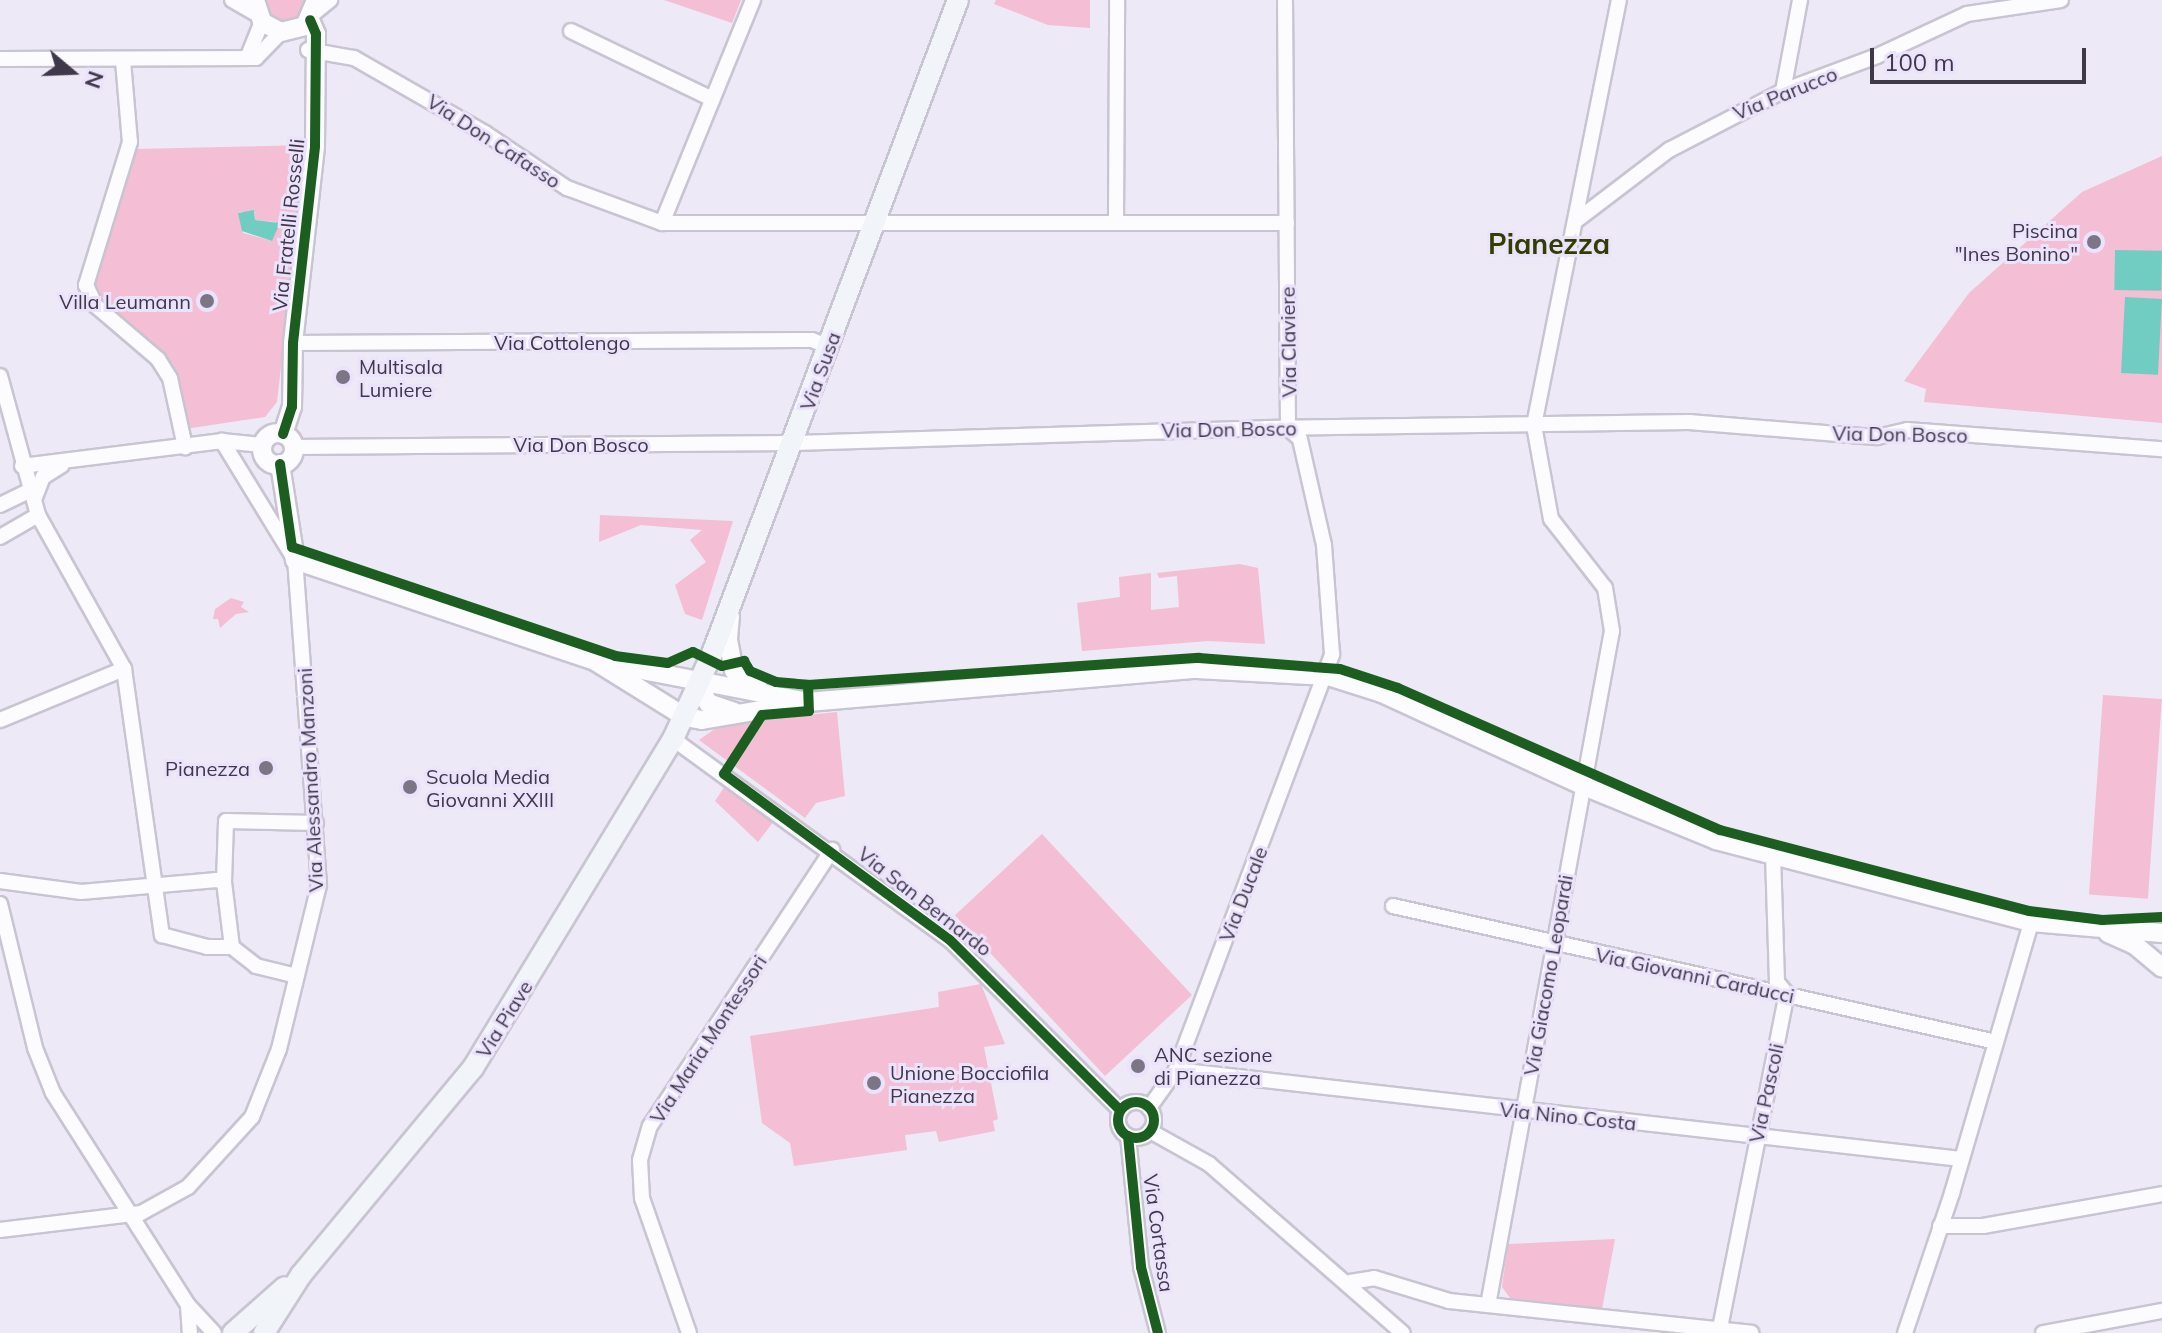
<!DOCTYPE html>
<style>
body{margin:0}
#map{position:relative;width:2162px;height:1333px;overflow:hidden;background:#ede9f6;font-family:Mulish,sans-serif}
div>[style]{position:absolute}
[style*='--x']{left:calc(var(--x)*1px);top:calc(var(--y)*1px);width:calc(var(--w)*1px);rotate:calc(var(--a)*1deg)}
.green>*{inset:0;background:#f4bed4;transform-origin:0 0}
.water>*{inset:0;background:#71cdc2;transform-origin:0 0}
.roads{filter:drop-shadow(2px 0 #c8c4d1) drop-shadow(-2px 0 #c8c4d1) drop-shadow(0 2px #c8c4d1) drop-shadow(0 -2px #c8c4d1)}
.minor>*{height:14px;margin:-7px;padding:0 7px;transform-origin:7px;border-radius:7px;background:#fcfcfe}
.minor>.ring{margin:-7px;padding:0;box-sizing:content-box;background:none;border:14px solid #fcfcfe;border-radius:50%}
.tertiary>*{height:18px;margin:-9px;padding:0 9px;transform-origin:9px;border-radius:9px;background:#fcfcfe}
.tertiary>.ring{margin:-9px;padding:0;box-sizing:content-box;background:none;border:18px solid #fcfcfe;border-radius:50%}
.secondary>*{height:20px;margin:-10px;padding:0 10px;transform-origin:10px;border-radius:10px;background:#f1f4f8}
.cycleway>*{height:10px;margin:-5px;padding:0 5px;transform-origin:5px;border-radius:5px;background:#1b5e20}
.cycleway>.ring{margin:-5px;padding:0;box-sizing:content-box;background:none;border:10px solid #1b5e20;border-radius:50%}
.dots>*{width:22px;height:22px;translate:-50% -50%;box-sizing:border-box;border:4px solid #ebe3fc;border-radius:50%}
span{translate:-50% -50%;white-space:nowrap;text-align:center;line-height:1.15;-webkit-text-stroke:6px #ebe3fc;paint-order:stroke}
.street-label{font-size:20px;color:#3e3849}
.poi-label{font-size:20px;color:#3e3849}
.right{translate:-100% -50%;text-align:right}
.left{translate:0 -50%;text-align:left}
.district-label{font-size:28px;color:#323d00;font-weight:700}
.north{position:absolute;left:32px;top:32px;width:80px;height:80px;-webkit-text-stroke:6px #ebe3fc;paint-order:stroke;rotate:109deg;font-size:22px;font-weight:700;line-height:32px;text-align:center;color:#3e3849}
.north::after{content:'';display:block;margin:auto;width:28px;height:36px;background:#3e3849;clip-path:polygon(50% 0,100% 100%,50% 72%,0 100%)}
.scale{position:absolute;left:1870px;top:48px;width:216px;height:36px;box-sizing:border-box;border:4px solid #3e3849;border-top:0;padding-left:10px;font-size:24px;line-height:28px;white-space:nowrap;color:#3e3849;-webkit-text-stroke:6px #ebe3fc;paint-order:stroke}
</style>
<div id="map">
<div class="green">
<div style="clip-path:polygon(265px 0,307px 0,300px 19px,280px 23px,269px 16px)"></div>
<div style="clip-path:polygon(664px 0,741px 0,732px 23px)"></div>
<div style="clip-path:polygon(996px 0,1090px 0,1090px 28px,1048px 25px,994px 4px)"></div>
<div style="clip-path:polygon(evenodd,306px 145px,277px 402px,265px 417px,185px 429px,175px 378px,90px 283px,126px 164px,136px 149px,306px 145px,239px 212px,255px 212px,255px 220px,276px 222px,272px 241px,243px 233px,239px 212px)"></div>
<div style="clip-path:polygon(2162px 156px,2162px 423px,1924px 402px,1926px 389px,1904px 381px,1969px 293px,2082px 192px)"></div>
<div style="clip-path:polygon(600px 515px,733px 521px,702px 620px,685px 614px,675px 585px,706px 562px,690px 540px,702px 530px,641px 525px,599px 542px)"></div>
<div style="clip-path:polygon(1240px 564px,1258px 568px,1265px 644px,1208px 641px,1082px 651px,1077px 603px,1120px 597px,1119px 577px,1151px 573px,1151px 610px,1179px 607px,1177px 576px,1159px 578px,1157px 573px)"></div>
<div style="clip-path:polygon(231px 598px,244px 602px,241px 607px,249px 612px,236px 614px,220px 628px,218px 619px,213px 619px,215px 609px)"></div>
<div style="left:2103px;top:695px;width:59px;height:200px;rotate:4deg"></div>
<div style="clip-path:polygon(837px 712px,845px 796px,816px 803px,805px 818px,699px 740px,722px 724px)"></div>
<div style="clip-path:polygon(725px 786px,780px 813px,758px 842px,715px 801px)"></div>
<div style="left:1042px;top:834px;width:220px;height:119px;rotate:47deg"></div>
<div style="clip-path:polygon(981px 984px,1005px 1044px,984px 1047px,998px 1119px,993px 1121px,995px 1131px,939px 1142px,936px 1131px,905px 1135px,907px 1150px,794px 1166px,790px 1143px,762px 1123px,750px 1036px,939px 1007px,938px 992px)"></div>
<div style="clip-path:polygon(1615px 1239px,1602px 1309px,1510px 1298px,1502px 1287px,1508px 1244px)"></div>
</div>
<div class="water">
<div style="clip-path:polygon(254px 210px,255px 220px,280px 223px,272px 241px,242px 231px,238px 213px)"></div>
<div style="left:2115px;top:250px;width:47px;height:40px;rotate:1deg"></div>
<div style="left:2125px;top:297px;width:37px;height:76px;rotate:3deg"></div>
</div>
<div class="roads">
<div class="minor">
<div style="--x:232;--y:0;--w:30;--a:30"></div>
<div style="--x:314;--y:13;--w:21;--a:-39"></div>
<div style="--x:571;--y:31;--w:157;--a:25.7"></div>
<div style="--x:308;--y:50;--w:47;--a:9.9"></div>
<div style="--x:354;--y:58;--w:151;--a:29.8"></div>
<div style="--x:485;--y:133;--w:99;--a:33.9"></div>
<div style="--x:567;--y:188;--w:101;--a:20.2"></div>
<div style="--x:662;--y:223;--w:625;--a:0"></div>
<div style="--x:248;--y:56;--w:37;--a:-68"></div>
<div style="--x:0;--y:59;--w:256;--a:-0.2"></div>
<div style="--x:256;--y:58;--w:36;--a:-46"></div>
<div style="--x:123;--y:61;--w:81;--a:85.1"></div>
<div style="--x:130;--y:142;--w:150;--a:107.1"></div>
<div style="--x:86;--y:285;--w:23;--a:65"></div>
<div style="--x:96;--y:306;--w:82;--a:40.5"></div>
<div style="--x:158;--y:359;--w:22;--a:58"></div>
<div style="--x:170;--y:378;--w:71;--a:77.7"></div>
<div style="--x:1783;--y:91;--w:93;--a:-79.4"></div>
<div style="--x:1577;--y:220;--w:116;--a:-37.3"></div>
<div style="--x:1669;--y:150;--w:128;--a:-27.4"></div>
<div style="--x:1783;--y:91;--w:100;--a:-20.4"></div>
<div style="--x:1877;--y:56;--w:99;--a:-25"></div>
<div style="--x:1967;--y:14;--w:95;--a:-8.5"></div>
<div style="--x:1116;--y:222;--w:222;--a:-89.7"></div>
<div style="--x:662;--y:223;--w:241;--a:-67.8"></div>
<div style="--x:293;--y:343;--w:519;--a:-0.33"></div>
<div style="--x:812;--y:340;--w:18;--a:22"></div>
<div style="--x:0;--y:376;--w:144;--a:74.7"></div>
<div style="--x:38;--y:515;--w:176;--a:60.8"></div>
<div style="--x:124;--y:669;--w:269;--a:81.9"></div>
<div style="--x:162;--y:935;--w:47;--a:14.9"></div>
<div style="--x:207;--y:947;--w:25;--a:0"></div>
<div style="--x:293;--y:447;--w:500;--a:-0.46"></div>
<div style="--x:793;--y:443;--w:472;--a:-1.8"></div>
<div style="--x:1265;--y:428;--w:424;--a:-0.8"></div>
<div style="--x:1689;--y:422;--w:189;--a:4.6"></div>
<div style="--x:1877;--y:437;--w:31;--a:-13"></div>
<div style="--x:1907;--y:430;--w:256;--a:4.3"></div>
<div style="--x:22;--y:466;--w:202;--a:-7.1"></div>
<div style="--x:222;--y:441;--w:40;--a:5.7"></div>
<div style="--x:34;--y:500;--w:25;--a:-69"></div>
<div style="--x:43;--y:477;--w:22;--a:-32"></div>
<div style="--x:0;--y:505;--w:34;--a:-26"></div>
<div style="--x:0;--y:537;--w:44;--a:-30.1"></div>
<div style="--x:0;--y:720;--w:134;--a:-22.4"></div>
<div style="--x:673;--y:739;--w:342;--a:36"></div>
<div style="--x:950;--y:940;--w:240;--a:45"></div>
<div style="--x:0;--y:881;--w:82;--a:7.7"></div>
<div style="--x:81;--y:892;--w:136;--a:-5.1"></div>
<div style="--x:216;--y:880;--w:8;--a:14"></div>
<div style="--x:224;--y:882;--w:65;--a:83"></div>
<div style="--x:232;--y:947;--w:31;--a:38"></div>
<div style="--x:256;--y:966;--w:42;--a:13.7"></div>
<div style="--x:224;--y:882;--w:61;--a:-88.1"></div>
<div style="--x:226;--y:821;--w:90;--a:1.3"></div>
<div style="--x:0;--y:904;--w:148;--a:76.3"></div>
<div style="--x:35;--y:1048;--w:48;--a:68.2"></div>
<div style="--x:53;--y:1093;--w:251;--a:57.5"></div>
<div style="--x:188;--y:1305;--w:38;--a:47"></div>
<div style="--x:1393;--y:906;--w:618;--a:12.71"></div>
<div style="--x:1176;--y:1070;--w:790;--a:6.47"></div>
<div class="ring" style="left:1118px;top:1102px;width:22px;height:22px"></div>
<div style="--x:1149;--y:1108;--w:47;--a:-54.6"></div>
<div style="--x:1176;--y:1070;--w:444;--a:-69.4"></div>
<div style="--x:1332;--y:654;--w:109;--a:-94.2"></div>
<div style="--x:1324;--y:545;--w:109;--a:-102.8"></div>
<div style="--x:1300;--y:439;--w:16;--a:-137"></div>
<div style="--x:1288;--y:428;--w:428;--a:-90.4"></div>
<div style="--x:1150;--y:1131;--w:68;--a:29.2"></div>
<div style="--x:1209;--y:1164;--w:257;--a:41.1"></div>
<div style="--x:1128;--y:1136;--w:132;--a:84.3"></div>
<div style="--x:1141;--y:1267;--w:68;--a:75.6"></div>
<div style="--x:1940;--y:1226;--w:43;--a:0"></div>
<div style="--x:1983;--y:1226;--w:182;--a:-10.1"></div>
<div style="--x:0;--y:1230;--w:142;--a:-6.9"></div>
<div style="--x:141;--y:1213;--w:54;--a:-29"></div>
<div style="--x:188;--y:1187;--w:95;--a:-47.6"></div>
<div style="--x:252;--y:1117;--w:73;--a:-68.3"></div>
<div style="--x:279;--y:1049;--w:169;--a:-76.3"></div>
<div style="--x:319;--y:885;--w:326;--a:-94.2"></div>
<div style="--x:295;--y:560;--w:140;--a:-121.5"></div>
<div style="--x:1350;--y:1282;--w:24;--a:-9"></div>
<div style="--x:1374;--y:1278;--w:78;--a:17"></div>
<div style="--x:1449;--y:1301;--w:304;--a:6"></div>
<div style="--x:1488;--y:1305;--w:685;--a:-79.58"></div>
<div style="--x:1612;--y:631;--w:44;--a:-99.2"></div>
<div style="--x:1605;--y:588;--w:88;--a:-128"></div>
<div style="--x:1551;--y:519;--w:96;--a:-100.3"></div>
<div style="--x:1534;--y:425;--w:433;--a:-78.7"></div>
<div style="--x:188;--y:1306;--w:27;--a:86"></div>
<div style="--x:689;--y:1333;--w:143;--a:-109.2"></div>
<div style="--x:642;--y:1198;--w:38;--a:-93"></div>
<div style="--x:640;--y:1160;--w:35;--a:-74"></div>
<div style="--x:650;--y:1126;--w:331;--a:-56.6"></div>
<div style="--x:1719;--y:1333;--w:346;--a:-78.7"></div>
<div style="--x:1787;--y:994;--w:16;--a:-130"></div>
<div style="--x:1777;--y:982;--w:128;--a:-91.8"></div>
<div style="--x:1905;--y:1333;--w:148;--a:-71.4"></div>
<div style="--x:1952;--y:1193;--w:282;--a:-73.7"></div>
<div style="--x:2043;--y:1333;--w:121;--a:-10.5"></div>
</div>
<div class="tertiary">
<div style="--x:255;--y:0;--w:23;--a:72"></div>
<div style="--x:262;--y:22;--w:21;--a:28"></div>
<div style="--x:281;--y:32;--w:25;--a:-14"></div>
<div style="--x:305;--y:26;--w:28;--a:-67"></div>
<div class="ring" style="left:262px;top:433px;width:14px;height:14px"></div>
<div style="--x:283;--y:434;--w:28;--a:-72"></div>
<div style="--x:292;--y:407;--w:64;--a:-89.1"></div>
<div style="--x:293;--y:343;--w:198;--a:-83.6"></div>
<div style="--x:315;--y:146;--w:112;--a:-89.5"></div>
<div style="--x:316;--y:34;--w:15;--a:-113"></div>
<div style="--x:280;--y:464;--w:97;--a:81.1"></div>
<div style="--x:295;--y:560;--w:317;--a:18.6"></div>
<div style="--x:595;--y:661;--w:217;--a:10.9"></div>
<div style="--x:730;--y:616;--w:24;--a:95"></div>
<div style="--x:728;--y:640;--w:31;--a:79"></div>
<div style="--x:734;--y:670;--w:31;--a:37"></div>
<div style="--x:595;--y:661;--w:106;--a:31.9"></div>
<div style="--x:685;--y:717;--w:17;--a:10"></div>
<div style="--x:702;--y:720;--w:108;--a:-9.6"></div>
<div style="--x:808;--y:702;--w:389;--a:-4.9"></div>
<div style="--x:1196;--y:669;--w:132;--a:3"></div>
<div style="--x:1328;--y:676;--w:57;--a:17.5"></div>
<div style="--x:1382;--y:693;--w:222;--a:24.7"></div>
<div style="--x:1584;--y:786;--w:143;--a:22.2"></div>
<div style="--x:1716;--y:840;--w:325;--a:14.6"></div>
<div style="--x:2031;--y:922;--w:131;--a:4.8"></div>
<div style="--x:699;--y:685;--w:20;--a:63"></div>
<div style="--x:708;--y:703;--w:28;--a:19"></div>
<div style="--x:2108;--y:933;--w:30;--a:24"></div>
<div style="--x:2135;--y:945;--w:35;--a:40"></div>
</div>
<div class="secondary">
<div style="--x:233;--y:1333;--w:69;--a:-41.5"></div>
<div style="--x:264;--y:1333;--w:69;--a:-57.5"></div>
<div style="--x:301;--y:1275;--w:269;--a:-50.3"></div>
<div style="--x:473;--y:1068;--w:385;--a:-58.7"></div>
<div style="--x:673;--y:739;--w:94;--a:-65.4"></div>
<div style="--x:712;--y:654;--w:699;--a:-69.39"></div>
</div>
</div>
<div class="cycleway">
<div style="--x:283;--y:434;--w:28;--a:-72"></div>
<div style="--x:292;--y:407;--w:64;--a:-89.1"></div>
<div style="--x:293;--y:343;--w:198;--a:-83.6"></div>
<div style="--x:315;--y:146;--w:112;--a:-89.5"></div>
<div style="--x:316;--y:34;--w:15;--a:-113"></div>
<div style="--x:280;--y:464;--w:84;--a:81.8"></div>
<div style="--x:292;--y:547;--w:341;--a:18.6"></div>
<div style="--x:615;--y:656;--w:53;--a:7.5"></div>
<div style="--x:668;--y:663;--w:27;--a:-24"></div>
<div style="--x:693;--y:652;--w:32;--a:26"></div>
<div style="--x:722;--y:666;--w:23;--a:-13"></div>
<div style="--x:744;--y:661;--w:12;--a:59"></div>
<div style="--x:750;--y:671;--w:28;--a:23"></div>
<div style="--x:776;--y:682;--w:32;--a:5"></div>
<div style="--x:808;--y:685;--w:392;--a:-4"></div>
<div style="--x:1199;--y:658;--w:141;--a:4.5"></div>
<div style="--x:1340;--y:669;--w:61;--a:18.1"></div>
<div style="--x:1398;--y:688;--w:352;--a:23.8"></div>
<div style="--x:1720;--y:830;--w:319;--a:14.7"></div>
<div style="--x:2029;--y:911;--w:74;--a:7"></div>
<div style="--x:2102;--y:920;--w:60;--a:-2.9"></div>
<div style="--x:808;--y:685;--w:26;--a:88"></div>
<div style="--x:809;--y:711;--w:47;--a:175.1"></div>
<div style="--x:762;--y:715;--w:70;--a:122.8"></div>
<div style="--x:724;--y:774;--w:280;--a:36.3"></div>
<div style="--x:950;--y:940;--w:240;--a:45"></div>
<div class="ring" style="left:1118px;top:1102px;width:26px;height:26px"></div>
<div style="--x:1128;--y:1136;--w:132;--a:84.3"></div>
<div style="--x:1141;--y:1267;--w:68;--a:75.6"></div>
</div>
<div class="dots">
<div style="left:2094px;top:242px;background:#7b7686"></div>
<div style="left:207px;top:301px;background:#7b7686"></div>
<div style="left:343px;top:377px;background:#7b7686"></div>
<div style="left:266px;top:768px;background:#7b7686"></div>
<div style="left:410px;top:787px;background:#7b7686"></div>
<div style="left:1138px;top:1066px;background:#7b7686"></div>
<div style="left:874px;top:1083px;background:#7b7686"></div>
</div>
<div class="street-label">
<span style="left:1785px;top:93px;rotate:-22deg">Via Parucco</span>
<span style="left:494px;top:141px;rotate:33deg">Via Don Cafasso</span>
<span style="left:288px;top:225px;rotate:-84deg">Via Fratelli Rosselli</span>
<span style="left:562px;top:342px">Via Cottolengo</span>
<span style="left:1288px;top:342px;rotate:-91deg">Via Claviere</span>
<span style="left:820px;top:371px;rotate:-70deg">Via Susa</span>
<span style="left:1229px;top:429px;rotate:-1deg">Via Don Bosco</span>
<span style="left:1900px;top:434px;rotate:1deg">Via Don Bosco</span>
<span style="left:581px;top:444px">Via Don Bosco</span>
<span style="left:310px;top:780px;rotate:-93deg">Via Alessandro Manzoni</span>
<span style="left:1243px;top:894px;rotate:-69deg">Via Ducale</span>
<span style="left:925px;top:901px;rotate:38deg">Via San Bernardo</span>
<span style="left:1548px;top:975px;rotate:-80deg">Via Giacomo Leopardi</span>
<span style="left:1695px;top:975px;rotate:12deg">Via Giovanni Carducci</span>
<span style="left:504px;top:1019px;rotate:-58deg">Via Piave</span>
<span style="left:708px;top:1039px;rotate:-57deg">Via Maria Montessori</span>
<span style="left:1766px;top:1093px;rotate:-78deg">Via Pascoli</span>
<span style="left:1568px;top:1116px;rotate:6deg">Via Nino Costa</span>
<span style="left:1159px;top:1233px;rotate:82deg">Via Cortassa</span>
</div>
<div class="poi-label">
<span class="right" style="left:2078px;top:242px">Piscina<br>"Ines Bonino"</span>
<span class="right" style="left:191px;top:301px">Villa Leumann</span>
<span class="left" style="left:359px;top:378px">Multisala<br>Lumiere</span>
<span class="right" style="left:250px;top:768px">Pianezza</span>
<span class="left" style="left:426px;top:788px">Scuola Media<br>Giovanni XXIII</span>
<span class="left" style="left:1154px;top:1066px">ANC sezione<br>di Pianezza</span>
<span class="left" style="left:890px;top:1084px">Unione Bocciofila<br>Pianezza</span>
</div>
<div class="district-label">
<span style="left:1549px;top:244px">Pianezza</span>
</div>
<div class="north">N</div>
<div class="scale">100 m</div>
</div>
